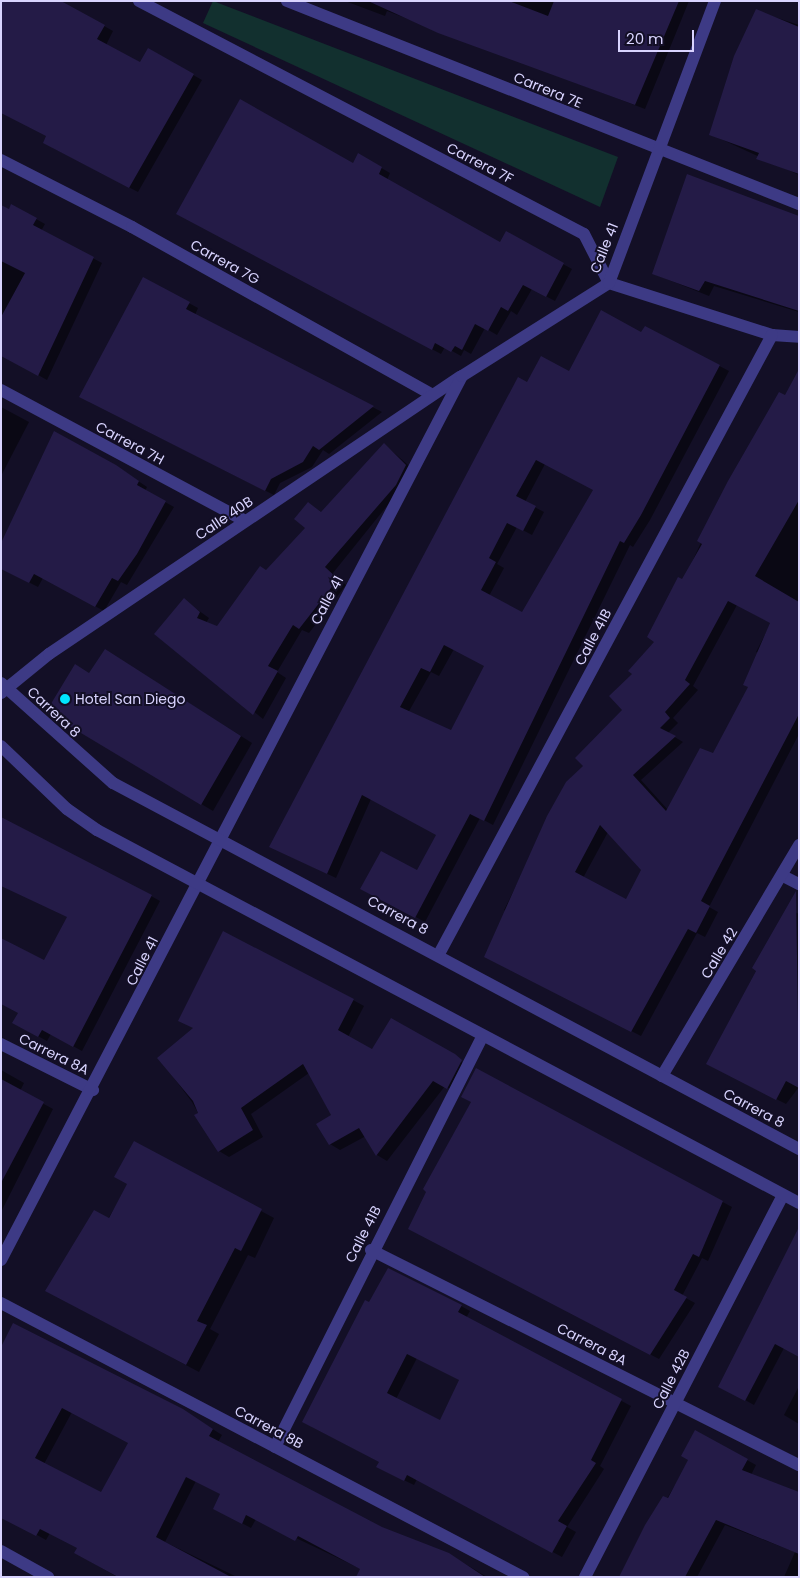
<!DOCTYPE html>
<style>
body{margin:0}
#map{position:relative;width:800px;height:1578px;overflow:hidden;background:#130f26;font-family:Poppins,sans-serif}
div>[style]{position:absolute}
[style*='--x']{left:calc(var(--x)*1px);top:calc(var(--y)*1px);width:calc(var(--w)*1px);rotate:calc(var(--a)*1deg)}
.green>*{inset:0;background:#12302f}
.shadow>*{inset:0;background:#0007}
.building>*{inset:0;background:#241b47}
.minor>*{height:12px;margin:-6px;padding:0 6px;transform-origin:6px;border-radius:6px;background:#3d3a85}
.tertiary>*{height:12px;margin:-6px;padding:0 6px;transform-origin:6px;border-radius:6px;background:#3d3a85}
.dots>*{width:14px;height:14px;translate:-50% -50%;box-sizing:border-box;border:2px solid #130f26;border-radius:50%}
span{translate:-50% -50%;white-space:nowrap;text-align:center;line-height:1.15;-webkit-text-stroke:4px #130f26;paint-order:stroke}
.street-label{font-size:14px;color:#d9d4ff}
.poi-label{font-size:14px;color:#d9d4ff}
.left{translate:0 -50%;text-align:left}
.frame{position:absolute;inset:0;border:2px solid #d9d4ff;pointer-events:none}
.scale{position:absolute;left:618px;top:30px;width:76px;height:22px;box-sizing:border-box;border:2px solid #d9d4ff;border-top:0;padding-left:6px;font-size:15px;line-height:18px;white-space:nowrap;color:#d9d4ff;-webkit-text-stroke:4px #130f26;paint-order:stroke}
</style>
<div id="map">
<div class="green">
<div style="clip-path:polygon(213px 1px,618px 157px,600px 207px,203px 23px)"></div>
</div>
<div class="shadow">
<div style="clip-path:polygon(345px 1px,689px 1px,645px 109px,387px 11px,385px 16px)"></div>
<div style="clip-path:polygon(756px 11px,799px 25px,799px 175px,710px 134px)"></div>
<div style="clip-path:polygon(104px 26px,113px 31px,106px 45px,141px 63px,149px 50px,202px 80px,138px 192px,53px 148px,48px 136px,1px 112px)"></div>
<div style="clip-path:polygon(359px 155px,390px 173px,387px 180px,500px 243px,506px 233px,572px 269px,555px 301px,532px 289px,517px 315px,511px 311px,497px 335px,485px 328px,471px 354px,464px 350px,461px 356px,445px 347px,441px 354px,186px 218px,354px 164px)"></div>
<div style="clip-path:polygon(1px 206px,36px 219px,45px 224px,41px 231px,102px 263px,47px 380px,1px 354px)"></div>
<div style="clip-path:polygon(799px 218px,799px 312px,714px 286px,709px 296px,654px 274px)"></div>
<div style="clip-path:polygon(144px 279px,198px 308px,195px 315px,382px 412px,329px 454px,323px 450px,312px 467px,280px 483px,274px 495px,89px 402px)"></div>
<div style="clip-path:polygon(evenodd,645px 327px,729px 371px,650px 520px,633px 547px,630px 545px,493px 825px,480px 818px,425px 922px,371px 893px,417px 872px,437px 834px,371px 799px,336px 878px,279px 851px,528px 384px,570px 372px,642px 333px,645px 327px,545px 464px,595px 490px,523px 614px,489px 596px,504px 568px,497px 564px,517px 527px,532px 535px,544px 512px,525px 502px,545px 464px,645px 327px,454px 649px,486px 666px,451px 731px,408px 713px,431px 672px,439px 676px,454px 649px)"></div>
<div style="clip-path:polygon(evenodd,799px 371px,799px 734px,709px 907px,718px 912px,705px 937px,697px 933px,641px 1036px,494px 961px,509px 913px,504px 910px,567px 783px,585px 766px,623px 710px,634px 674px,655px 642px,729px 482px,780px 394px,785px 397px,799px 371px,737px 605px,771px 623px,756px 652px,761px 654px,750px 687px,714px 754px,668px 810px,641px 780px,683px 742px,668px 733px,678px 723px,673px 718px,698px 690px,693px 686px,737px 605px,799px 371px,608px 832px,643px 870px,626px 901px,583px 878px,608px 832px)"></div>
<div style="clip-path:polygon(1px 407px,29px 422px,1px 476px)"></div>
<div style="clip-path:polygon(385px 445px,415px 471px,333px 573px,346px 585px,309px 633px,302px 630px,277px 672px,286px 678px,263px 719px,156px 633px,184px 600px,209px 618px,206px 623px,217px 628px,307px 528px,309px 503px,322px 513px)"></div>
<div style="clip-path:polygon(125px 472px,147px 487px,145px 491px,174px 507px,127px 585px,121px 582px,104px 611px,43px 578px,38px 587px,1px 568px)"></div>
<div style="clip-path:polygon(116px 657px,252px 743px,213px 811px,48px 712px)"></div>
<div style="clip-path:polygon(151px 896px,160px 901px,82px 1051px,51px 1034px,47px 1041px,23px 1028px,19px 1013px,1px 1003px,1px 938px,44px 962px)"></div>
<div style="clip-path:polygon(788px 909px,799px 914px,799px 1087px,786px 1104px,708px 1064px)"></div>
<div style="clip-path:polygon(353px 1000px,364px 1006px,348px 1037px,373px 1051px,391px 1019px,471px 1068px,458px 1094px,445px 1086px,387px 1161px,377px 1155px,366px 1136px,340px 1150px,330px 1144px,332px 1116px,309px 1073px,251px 1114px,263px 1137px,229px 1157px,219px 1151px,192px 1102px,159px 1058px)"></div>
<div style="clip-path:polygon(1px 1070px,24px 1083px,20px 1091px,53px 1109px,1px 1212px)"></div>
<div style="clip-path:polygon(476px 1070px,732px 1207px,708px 1261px,702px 1258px,682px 1296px,695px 1303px,659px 1359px,418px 1233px,472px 1102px)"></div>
<div style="clip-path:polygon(129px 1184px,261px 1211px,274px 1218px,255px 1258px,248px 1255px,210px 1329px,219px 1334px,199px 1372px,60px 1298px)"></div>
<div style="clip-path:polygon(799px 1236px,784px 1348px,754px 1405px,729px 1391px)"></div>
<div style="clip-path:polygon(evenodd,461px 1306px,470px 1311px,466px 1318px,631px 1406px,600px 1466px,604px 1469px,567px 1527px,576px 1532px,562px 1557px,417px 1479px,414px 1485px,387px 1472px,380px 1462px,312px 1427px,461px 1306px,417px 1358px,460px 1380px,441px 1421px,396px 1399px,417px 1358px)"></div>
<div style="clip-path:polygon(evenodd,1px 1361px,192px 1416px,222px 1435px,218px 1442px,382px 1528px,449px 1554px,487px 1577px,358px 1577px,361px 1569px,256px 1519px,251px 1528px,223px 1513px,222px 1494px,196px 1481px,165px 1542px,237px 1577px,117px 1577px,76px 1553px,79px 1548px,50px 1533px,46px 1540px,1px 1515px,1px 1361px,72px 1412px,129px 1443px,102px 1494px,44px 1464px,72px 1412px)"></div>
<div style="clip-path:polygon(799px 1386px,799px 1424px,784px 1415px)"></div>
<div style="clip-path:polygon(696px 1432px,756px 1465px,751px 1475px,799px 1494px,799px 1577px,784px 1577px,795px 1552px,725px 1525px,697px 1577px,620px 1577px,690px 1460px)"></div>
</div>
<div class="building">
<div style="clip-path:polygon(1px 1px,61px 1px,105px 25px,97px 39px,140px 62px,148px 48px,194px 74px,129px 188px,43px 143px,46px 136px,1px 113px)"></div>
<div style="clip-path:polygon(368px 1px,509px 1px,548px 16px,554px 1px,679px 1px,635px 105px,438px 33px)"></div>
<div style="clip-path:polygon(756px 9px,799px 27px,799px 174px,756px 159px,759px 153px,709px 135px,734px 56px)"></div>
<div style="clip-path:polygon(240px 99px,353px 163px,358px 153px,382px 167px,379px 174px,500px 242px,506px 231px,564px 263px,546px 297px,523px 285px,508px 311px,501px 307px,488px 331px,475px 324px,462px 350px,455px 346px,451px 352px,435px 343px,432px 350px,176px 214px)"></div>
<div style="clip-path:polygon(687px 174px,799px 216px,799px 311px,705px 281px,699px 291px,652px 274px)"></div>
<div style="clip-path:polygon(11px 204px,37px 218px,33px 225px,94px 257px,38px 376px,1px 356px,1px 317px,25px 273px,1px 261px,1px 205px,9px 209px)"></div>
<div style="clip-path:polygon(143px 277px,190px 302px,186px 309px,374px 406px,319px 450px,313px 446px,303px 462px,271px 479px,265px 491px,79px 397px)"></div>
<div style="clip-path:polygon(evenodd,601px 310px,641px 332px,645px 326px,720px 365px,641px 515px,624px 543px,620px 541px,484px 821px,470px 814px,415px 918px,360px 889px,381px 851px,417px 870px,436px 835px,362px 795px,327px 874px,269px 847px,518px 377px,527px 382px,541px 356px,569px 371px,601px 310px,536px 460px,593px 490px,522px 612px,481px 590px,496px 562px,489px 558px,507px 523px,523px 531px,536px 506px,516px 496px,536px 460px,601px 310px,444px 645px,484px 666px,451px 730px,400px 707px,421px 668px,430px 672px,444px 645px)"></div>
<div style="clip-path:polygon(evenodd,799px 369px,799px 500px,755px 576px,799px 602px,799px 714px,701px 901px,710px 906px,696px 933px,688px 929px,631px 1032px,484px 957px,547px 816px,566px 782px,583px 766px,575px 758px,622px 710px,609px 696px,632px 674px,628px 671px,654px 642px,647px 637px,678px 577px,682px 579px,702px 544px,697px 541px,728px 481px,779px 392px,785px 395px,799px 369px,728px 601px,770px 623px,743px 685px,748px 687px,713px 753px,700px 748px,666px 811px,633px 775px,676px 736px,660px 728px,670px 718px,665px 712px,690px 684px,685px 680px,728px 601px,799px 369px,600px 825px,641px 870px,626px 899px,575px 872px,600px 825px)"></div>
<div style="clip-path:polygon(54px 431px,116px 465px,139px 481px,137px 485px,166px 501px,137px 554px,118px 581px,112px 578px,95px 607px,34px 574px,29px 583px,1px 569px,1px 543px)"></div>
<div style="clip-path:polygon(384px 443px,406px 465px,396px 485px,325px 567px,338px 579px,299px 629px,293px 625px,268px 666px,278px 671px,253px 715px,154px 634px,184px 598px,200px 612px,197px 618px,217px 626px,260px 566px,266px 570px,305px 528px,294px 519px,308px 502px,321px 512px)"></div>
<div style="clip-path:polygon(105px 649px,241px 736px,201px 805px,46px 712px,75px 664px,89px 673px)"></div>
<div style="clip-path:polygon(1px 817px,152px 895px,73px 1047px,42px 1030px,38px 1037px,12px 1023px,18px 1013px,1px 1004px,1px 938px,44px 960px,67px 917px,1px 886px)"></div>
<div style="clip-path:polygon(796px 891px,799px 1088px,786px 1081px,776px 1100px,706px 1064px,756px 971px,752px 968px)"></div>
<div style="clip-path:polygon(223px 931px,354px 999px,338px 1030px,372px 1049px,391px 1018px,455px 1054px,462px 1060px,447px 1089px,433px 1081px,376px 1156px,359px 1128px,329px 1145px,316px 1124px,331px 1115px,303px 1064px,241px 1108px,253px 1130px,218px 1152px,194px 1115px,198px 1113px,193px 1101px,157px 1058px,193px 1028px,178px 1021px)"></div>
<div style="clip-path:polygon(476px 1068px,723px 1201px,699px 1257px,693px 1254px,674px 1290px,687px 1297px,650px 1355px,408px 1229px,426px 1192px,423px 1189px,471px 1102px,461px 1097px)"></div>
<div style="clip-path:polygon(1px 1079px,44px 1102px,1px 1183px)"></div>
<div style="clip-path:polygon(134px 1141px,262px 1209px,241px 1251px,235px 1248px,197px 1321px,207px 1325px,186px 1365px,45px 1291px,94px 1210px,109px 1218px,127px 1184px,114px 1177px)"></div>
<div style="clip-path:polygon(799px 1227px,799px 1357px,775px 1344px,745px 1401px,718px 1387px)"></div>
<div style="clip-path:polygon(evenodd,388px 1268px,462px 1305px,458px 1312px,622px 1399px,591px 1460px,596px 1463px,558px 1521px,567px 1526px,552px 1553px,407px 1475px,404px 1481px,376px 1467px,379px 1462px,302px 1422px,365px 1300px,369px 1302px,388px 1268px,407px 1354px,459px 1380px,440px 1420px,387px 1393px,407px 1354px)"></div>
<div style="clip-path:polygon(evenodd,13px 1323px,183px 1409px,213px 1429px,209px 1436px,382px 1527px,449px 1553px,485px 1577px,356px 1577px,360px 1569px,298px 1536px,295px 1541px,246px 1515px,242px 1524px,213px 1509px,220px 1494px,186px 1477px,156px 1537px,231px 1577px,118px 1577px,74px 1553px,77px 1548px,40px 1529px,36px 1536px,1px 1518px,1px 1347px,13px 1323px,62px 1408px,128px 1443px,101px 1492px,35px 1458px,62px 1408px)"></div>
<div style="clip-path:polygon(695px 1430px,748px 1459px,742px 1470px,799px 1492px,799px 1554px,716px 1520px,685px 1577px,619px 1577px,645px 1525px,663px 1496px,668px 1498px,688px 1460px,681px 1456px)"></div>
</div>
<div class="minor">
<div style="--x:139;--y:1;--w:502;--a:27.64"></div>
<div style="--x:584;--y:234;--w:55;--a:63"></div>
<div style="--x:609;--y:283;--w:171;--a:17.7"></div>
<div style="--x:772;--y:335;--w:27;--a:4"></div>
<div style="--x:287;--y:1;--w:551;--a:21.63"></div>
<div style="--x:1;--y:160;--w:147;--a:27.1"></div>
<div style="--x:132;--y:227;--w:344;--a:29.2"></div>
<div style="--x:1;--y:390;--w:277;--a:28.2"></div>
<div style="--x:1;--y:693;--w:62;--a:-39.1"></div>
<div style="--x:49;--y:654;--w:496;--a:-34"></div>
<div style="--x:783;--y:876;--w:18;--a:27"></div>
<div style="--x:439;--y:954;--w:703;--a:-61.72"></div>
<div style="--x:1;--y:1044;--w:103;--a:26.6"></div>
<div style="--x:662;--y:1076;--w:269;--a:-59.3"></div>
<div style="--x:371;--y:1250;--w:479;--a:26.7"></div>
<div style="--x:1;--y:1260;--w:997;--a:-62.46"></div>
<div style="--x:462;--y:376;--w:174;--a:-32.3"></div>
<div style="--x:609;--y:283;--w:301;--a:-69.4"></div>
<div style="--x:1;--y:1303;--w:590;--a:27.7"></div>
<div style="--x:275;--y:1447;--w:458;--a:-63.2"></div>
<div style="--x:1;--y:1551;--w:54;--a:29"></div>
<div style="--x:585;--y:1577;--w:430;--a:-62.6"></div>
</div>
<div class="tertiary">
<div style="--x:1;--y:683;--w:150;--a:41.8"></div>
<div style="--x:113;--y:783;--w:778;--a:28.08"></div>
<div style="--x:1;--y:746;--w:91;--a:43.7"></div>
<div style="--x:67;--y:809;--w:37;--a:35"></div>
<div style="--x:97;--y:830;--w:795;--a:27.98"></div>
</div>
<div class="dots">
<div style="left:65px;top:699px;background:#00e5ff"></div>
</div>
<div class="street-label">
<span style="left:548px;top:90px;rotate:22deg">Carrera 7E</span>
<span style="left:480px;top:163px;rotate:27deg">Carrera 7F</span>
<span style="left:604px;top:248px;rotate:-68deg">Calle 41</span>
<span style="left:225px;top:262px;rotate:29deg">Carrera 7G</span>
<span style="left:130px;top:443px;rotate:28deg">Carrera 7H</span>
<span style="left:224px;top:518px;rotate:-34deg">Calle 40B</span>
<span style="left:327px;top:600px;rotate:-62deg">Calle 41</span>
<span style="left:593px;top:637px;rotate:-62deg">Calle 41B</span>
<span style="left:54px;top:712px;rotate:43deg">Carrera 8</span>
<span style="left:398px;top:915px;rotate:28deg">Carrera 8</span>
<span style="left:719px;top:953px;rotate:-59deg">Calle 42</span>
<span style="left:142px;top:961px;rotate:-63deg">Calle 41</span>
<span style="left:54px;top:1054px;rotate:26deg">Carrera 8A</span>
<span style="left:754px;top:1108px;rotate:28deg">Carrera 8</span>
<span style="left:363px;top:1234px;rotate:-63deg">Calle 41B</span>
<span style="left:592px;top:1344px;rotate:27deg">Carrera 8A</span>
<span style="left:671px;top:1379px;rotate:-63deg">Calle 42B</span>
<span style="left:269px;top:1427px;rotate:28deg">Carrera 8B</span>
</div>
<div class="poi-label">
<span class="left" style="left:75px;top:699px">Hotel San Diego</span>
</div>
<div class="frame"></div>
<div class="scale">20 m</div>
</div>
